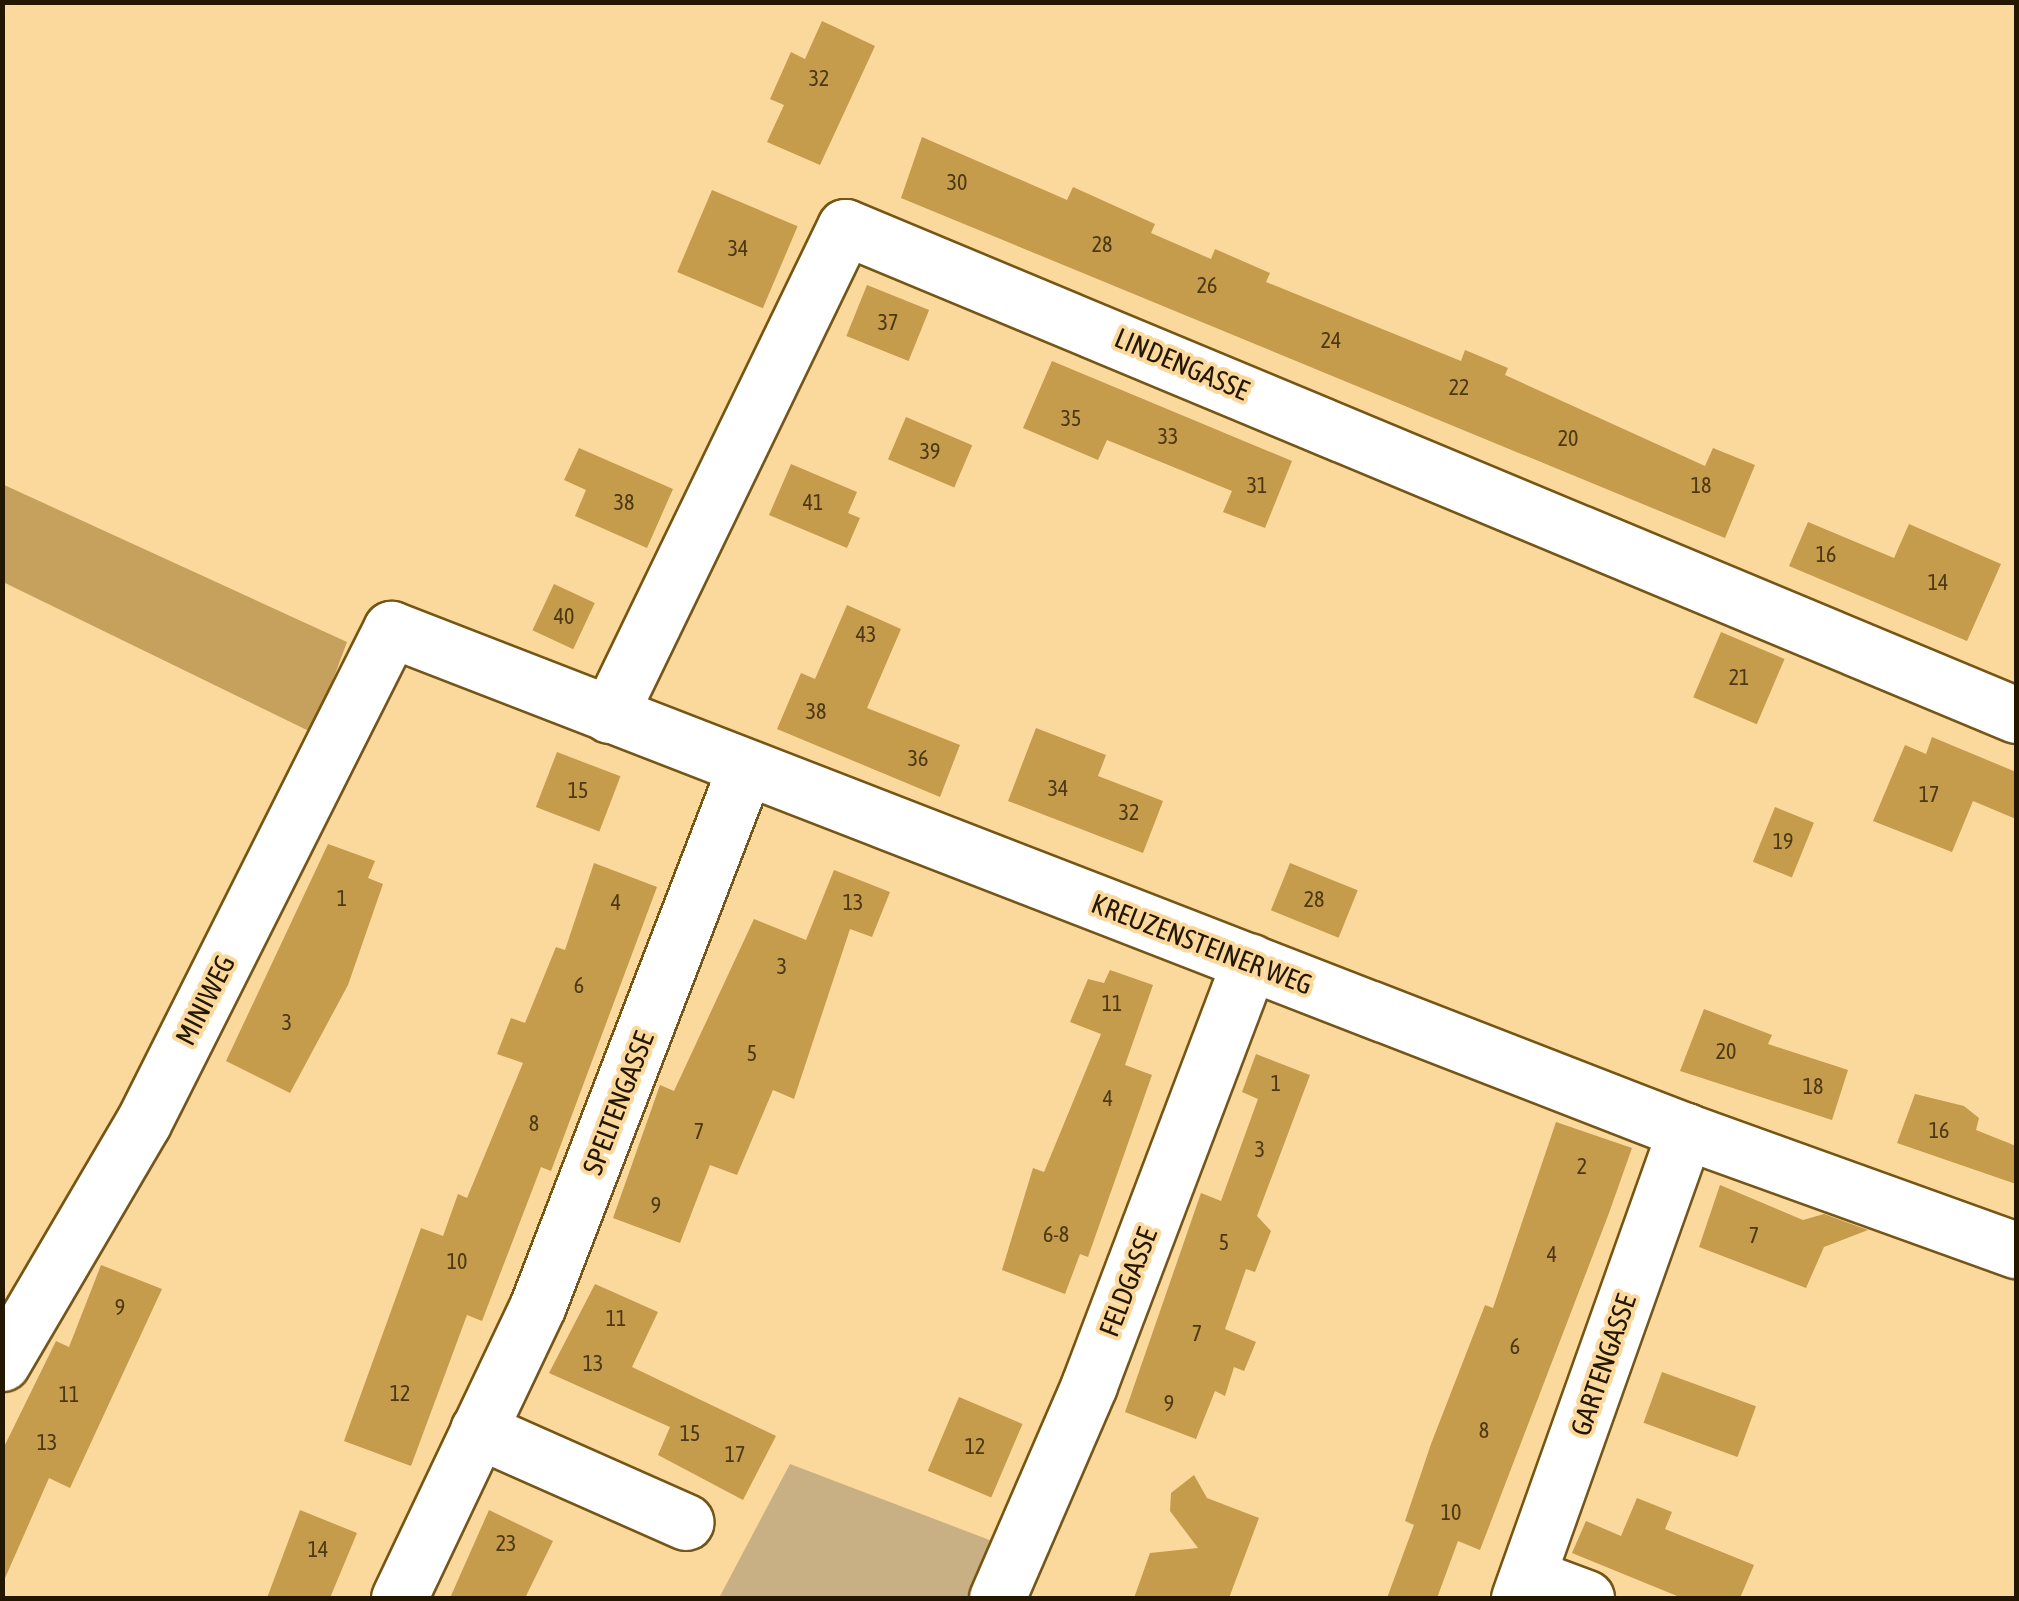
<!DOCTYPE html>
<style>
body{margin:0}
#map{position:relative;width:2019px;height:1601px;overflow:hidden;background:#fbd89b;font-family:"Asap Condensed",sans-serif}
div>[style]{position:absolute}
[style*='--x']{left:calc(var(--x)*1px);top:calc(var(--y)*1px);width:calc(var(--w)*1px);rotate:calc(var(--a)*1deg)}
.green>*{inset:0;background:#c9af84}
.forest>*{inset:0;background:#c6a15d}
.building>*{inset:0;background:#c59b4c;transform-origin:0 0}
.roads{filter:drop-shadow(2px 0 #755617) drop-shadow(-2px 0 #755617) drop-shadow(0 2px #755617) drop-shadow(0 -2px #755617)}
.minor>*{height:55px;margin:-27.5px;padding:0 27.5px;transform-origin:27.5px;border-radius:27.5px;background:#fff}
span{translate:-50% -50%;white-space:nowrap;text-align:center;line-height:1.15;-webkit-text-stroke:8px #fbd89b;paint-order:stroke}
.number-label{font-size:22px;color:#4c3813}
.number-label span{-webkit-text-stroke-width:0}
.street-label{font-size:28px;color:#241700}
.frame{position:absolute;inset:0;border:5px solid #241700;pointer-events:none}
</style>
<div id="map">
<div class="green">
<div style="clip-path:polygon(790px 1464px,1000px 1544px,980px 1598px,719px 1598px)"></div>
</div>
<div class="forest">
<div style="clip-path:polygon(2px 484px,347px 642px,313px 733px,3px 582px)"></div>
</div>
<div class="building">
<div style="clip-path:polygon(822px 21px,875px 46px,820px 165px,767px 142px,784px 105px,770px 99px,791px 52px,805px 59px)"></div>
<div style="clip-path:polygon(922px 137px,1067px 200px,1073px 187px,1155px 224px,1151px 233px,1211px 259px,1215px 249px,1270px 273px,1266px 282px,1461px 361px,1465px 350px,1508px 368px,1505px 375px,1705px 466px,1713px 448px,1755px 465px,1725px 538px,901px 198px)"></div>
<div style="left:712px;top:190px;width:93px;height:89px;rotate:23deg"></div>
<div style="left:867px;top:285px;width:67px;height:55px;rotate:22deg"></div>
<div style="clip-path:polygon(1052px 361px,1292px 461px,1265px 528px,1223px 512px,1232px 491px,1107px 440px,1098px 460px,1023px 428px)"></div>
<div style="left:906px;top:417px;width:72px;height:46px;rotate:23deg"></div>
<div style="clip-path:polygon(579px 448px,673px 489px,647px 548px,575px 516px,586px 490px,564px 480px)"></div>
<div style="clip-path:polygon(791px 464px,857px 492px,848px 513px,860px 518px,847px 548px,769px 515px)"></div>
<div style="clip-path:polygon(1808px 522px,1894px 558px,1909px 524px,2001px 564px,1967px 641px,1789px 566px)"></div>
<div style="left:554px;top:584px;width:45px;height:51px;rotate:25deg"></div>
<div style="clip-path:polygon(847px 605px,901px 629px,867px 708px,960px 745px,940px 797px,777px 729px,801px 673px,815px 679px)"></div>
<div style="left:1721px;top:632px;width:69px;height:71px;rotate:23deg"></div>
<div style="clip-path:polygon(1036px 728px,1106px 755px,1098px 776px,1163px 801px,1143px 853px,1008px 801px)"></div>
<div style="clip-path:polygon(1932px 737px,2016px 772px,2016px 819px,1973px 801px,1952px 852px,1873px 821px,1905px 745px,1926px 754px)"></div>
<div style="left:557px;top:752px;width:68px;height:59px;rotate:21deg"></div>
<div style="left:1775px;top:807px;width:42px;height:59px;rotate:22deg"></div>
<div style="clip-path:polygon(328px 844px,375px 861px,368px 878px,383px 884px,348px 985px,290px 1093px,226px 1061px)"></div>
<div style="clip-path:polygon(594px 863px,657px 887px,551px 1171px,541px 1167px,482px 1321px,467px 1315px,411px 1466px,344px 1441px,421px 1228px,443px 1236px,458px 1194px,467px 1198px,523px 1063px,497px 1054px,511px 1018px,525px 1023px,556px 947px,565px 950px)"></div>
<div style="left:1290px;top:863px;width:73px;height:51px;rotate:22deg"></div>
<div style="clip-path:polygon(834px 870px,890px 892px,872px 937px,850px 929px,794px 1099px,773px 1090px,737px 1175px,710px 1165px,680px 1243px,613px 1218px,660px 1085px,674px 1091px,754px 919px,806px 940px)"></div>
<div style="clip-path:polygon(1110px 970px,1153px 985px,1125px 1065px,1152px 1075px,1088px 1257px,1080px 1254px,1065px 1294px,1002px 1270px,1033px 1168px,1044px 1172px,1101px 1034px,1070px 1022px,1088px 979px,1104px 983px)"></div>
<div style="clip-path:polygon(1704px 1009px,1772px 1035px,1768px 1044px,1848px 1070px,1832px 1120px,1680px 1071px)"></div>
<div style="clip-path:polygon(1256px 1054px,1310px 1075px,1257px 1216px,1271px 1231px,1255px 1272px,1246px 1269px,1225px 1329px,1256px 1342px,1244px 1371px,1234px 1367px,1225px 1396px,1215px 1391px,1196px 1439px,1125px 1412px,1201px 1193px,1221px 1201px,1258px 1099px,1242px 1092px)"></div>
<div style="clip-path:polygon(1915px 1094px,1964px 1106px,1979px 1118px,1976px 1130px,2016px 1146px,2016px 1184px,1897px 1143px)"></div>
<div style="clip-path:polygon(1556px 1122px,1632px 1148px,1609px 1213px,1480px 1550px,1458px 1541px,1437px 1598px,1387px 1598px,1414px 1525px,1405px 1521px,1431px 1444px,1485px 1305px,1493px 1308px)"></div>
<div style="clip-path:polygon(1720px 1185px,1803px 1220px,1824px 1214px,1868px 1230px,1824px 1247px,1806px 1288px,1699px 1247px)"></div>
<div style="clip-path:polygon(101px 1265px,162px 1289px,70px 1488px,49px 1478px,2px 1585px,2px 1451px,56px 1341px,69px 1347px)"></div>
<div style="clip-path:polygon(595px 1284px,658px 1312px,632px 1367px,776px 1436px,743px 1500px,658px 1455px,670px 1427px,549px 1373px)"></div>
<div style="left:1662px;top:1372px;width:100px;height:54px;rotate:20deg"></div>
<div style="left:959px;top:1397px;width:69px;height:80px;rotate:23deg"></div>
<div style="clip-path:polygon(1194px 1475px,1207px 1498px,1259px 1518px,1229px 1598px,1134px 1598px,1150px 1553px,1198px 1548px,1170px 1511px,1171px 1493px)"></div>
<div style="clip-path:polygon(1637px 1498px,1672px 1512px,1665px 1529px,1754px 1565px,1740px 1598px,1682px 1598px,1572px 1553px,1586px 1521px,1621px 1536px)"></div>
<div style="clip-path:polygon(300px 1510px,357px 1533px,330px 1598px,267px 1598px)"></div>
<div style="clip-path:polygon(489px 1510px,553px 1541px,525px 1598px,450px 1598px)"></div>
</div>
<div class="roads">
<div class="minor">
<div style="--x:609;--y:715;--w:542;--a:-64.19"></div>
<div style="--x:845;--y:227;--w:1269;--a:22.62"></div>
<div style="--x:2;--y:1363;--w:278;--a:-59.6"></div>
<div style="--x:143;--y:1123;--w:553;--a:-63.34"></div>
<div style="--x:391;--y:629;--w:1388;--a:21.2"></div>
<div style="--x:1685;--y:1131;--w:352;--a:19.8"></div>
<div style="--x:478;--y:1430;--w:227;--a:23.9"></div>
<div style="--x:1530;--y:1577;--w:60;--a:20.6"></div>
<div style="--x:399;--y:1598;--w:324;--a:-64.6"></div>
<div style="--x:538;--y:1305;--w:572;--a:-68.9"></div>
<div style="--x:997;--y:1598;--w:232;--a:-66.6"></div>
<div style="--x:1089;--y:1385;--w:453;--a:-69.2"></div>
<div style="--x:1519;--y:1598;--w:496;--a:-70.4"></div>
</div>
</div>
<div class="number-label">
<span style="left:819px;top:79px">32</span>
<span style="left:957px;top:183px">30</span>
<span style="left:1102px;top:245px">28</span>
<span style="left:738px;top:249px">34</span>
<span style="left:1207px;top:286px">26</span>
<span style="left:888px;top:323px">37</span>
<span style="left:1331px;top:341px">24</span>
<span style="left:1459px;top:388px">22</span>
<span style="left:1071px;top:419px">35</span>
<span style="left:1168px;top:437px">33</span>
<span style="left:1568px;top:439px">20</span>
<span style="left:930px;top:452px">39</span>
<span style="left:1257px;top:486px">31</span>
<span style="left:1701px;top:486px">18</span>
<span style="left:624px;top:503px">38</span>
<span style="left:813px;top:503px">41</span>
<span style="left:1826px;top:555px">16</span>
<span style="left:1938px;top:583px">14</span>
<span style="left:564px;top:617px">40</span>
<span style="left:866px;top:635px">43</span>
<span style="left:1739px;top:678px">21</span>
<span style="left:816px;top:712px">38</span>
<span style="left:918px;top:759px">36</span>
<span style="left:1058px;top:789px">34</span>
<span style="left:578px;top:791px">15</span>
<span style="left:1929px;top:795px">17</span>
<span style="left:1129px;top:813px">32</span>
<span style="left:1783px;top:842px">19</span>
<span style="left:342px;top:899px">1</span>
<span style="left:1314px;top:900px">28</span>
<span style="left:616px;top:903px">4</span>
<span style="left:853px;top:903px">13</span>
<span style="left:782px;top:967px">3</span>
<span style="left:579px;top:986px">6</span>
<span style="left:1112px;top:1004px">11</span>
<span style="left:287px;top:1023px">3</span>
<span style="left:1726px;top:1052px">20</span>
<span style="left:752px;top:1054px">5</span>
<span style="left:1276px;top:1084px">1</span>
<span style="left:1813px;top:1087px">18</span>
<span style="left:1108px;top:1099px">4</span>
<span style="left:534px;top:1124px">8</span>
<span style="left:1939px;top:1131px">16</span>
<span style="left:699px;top:1132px">7</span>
<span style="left:1260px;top:1150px">3</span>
<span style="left:1582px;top:1167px">2</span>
<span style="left:656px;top:1206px">9</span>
<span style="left:1056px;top:1235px">6-8</span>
<span style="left:1754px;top:1236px">7</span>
<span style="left:1224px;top:1243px">5</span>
<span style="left:1552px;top:1255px">4</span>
<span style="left:457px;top:1262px">10</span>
<span style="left:120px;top:1308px">9</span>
<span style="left:616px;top:1319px">11</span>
<span style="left:1197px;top:1334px">7</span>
<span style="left:1515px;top:1347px">6</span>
<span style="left:593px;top:1364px">13</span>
<span style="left:400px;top:1394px">12</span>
<span style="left:69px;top:1395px">11</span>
<span style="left:1169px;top:1404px">9</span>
<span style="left:1484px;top:1431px">8</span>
<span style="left:690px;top:1434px">15</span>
<span style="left:47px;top:1443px">13</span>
<span style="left:975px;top:1447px">12</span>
<span style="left:735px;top:1455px">17</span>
<span style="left:1451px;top:1513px">10</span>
<span style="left:506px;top:1544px">23</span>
<span style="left:318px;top:1550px">14</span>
</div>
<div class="street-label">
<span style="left:1182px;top:364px;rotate:23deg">LINDENGASSE</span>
<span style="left:1202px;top:944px;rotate:21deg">KREUZENSTEINER WEG</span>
<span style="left:205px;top:1000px;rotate:-63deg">MINIWEG</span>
<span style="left:618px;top:1103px;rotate:-69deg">SPELTENGASSE</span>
<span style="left:1128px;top:1282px;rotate:-69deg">FELDGASSE</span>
<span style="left:1603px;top:1365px;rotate:-71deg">GARTENGASSE</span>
</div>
<div class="frame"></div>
</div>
